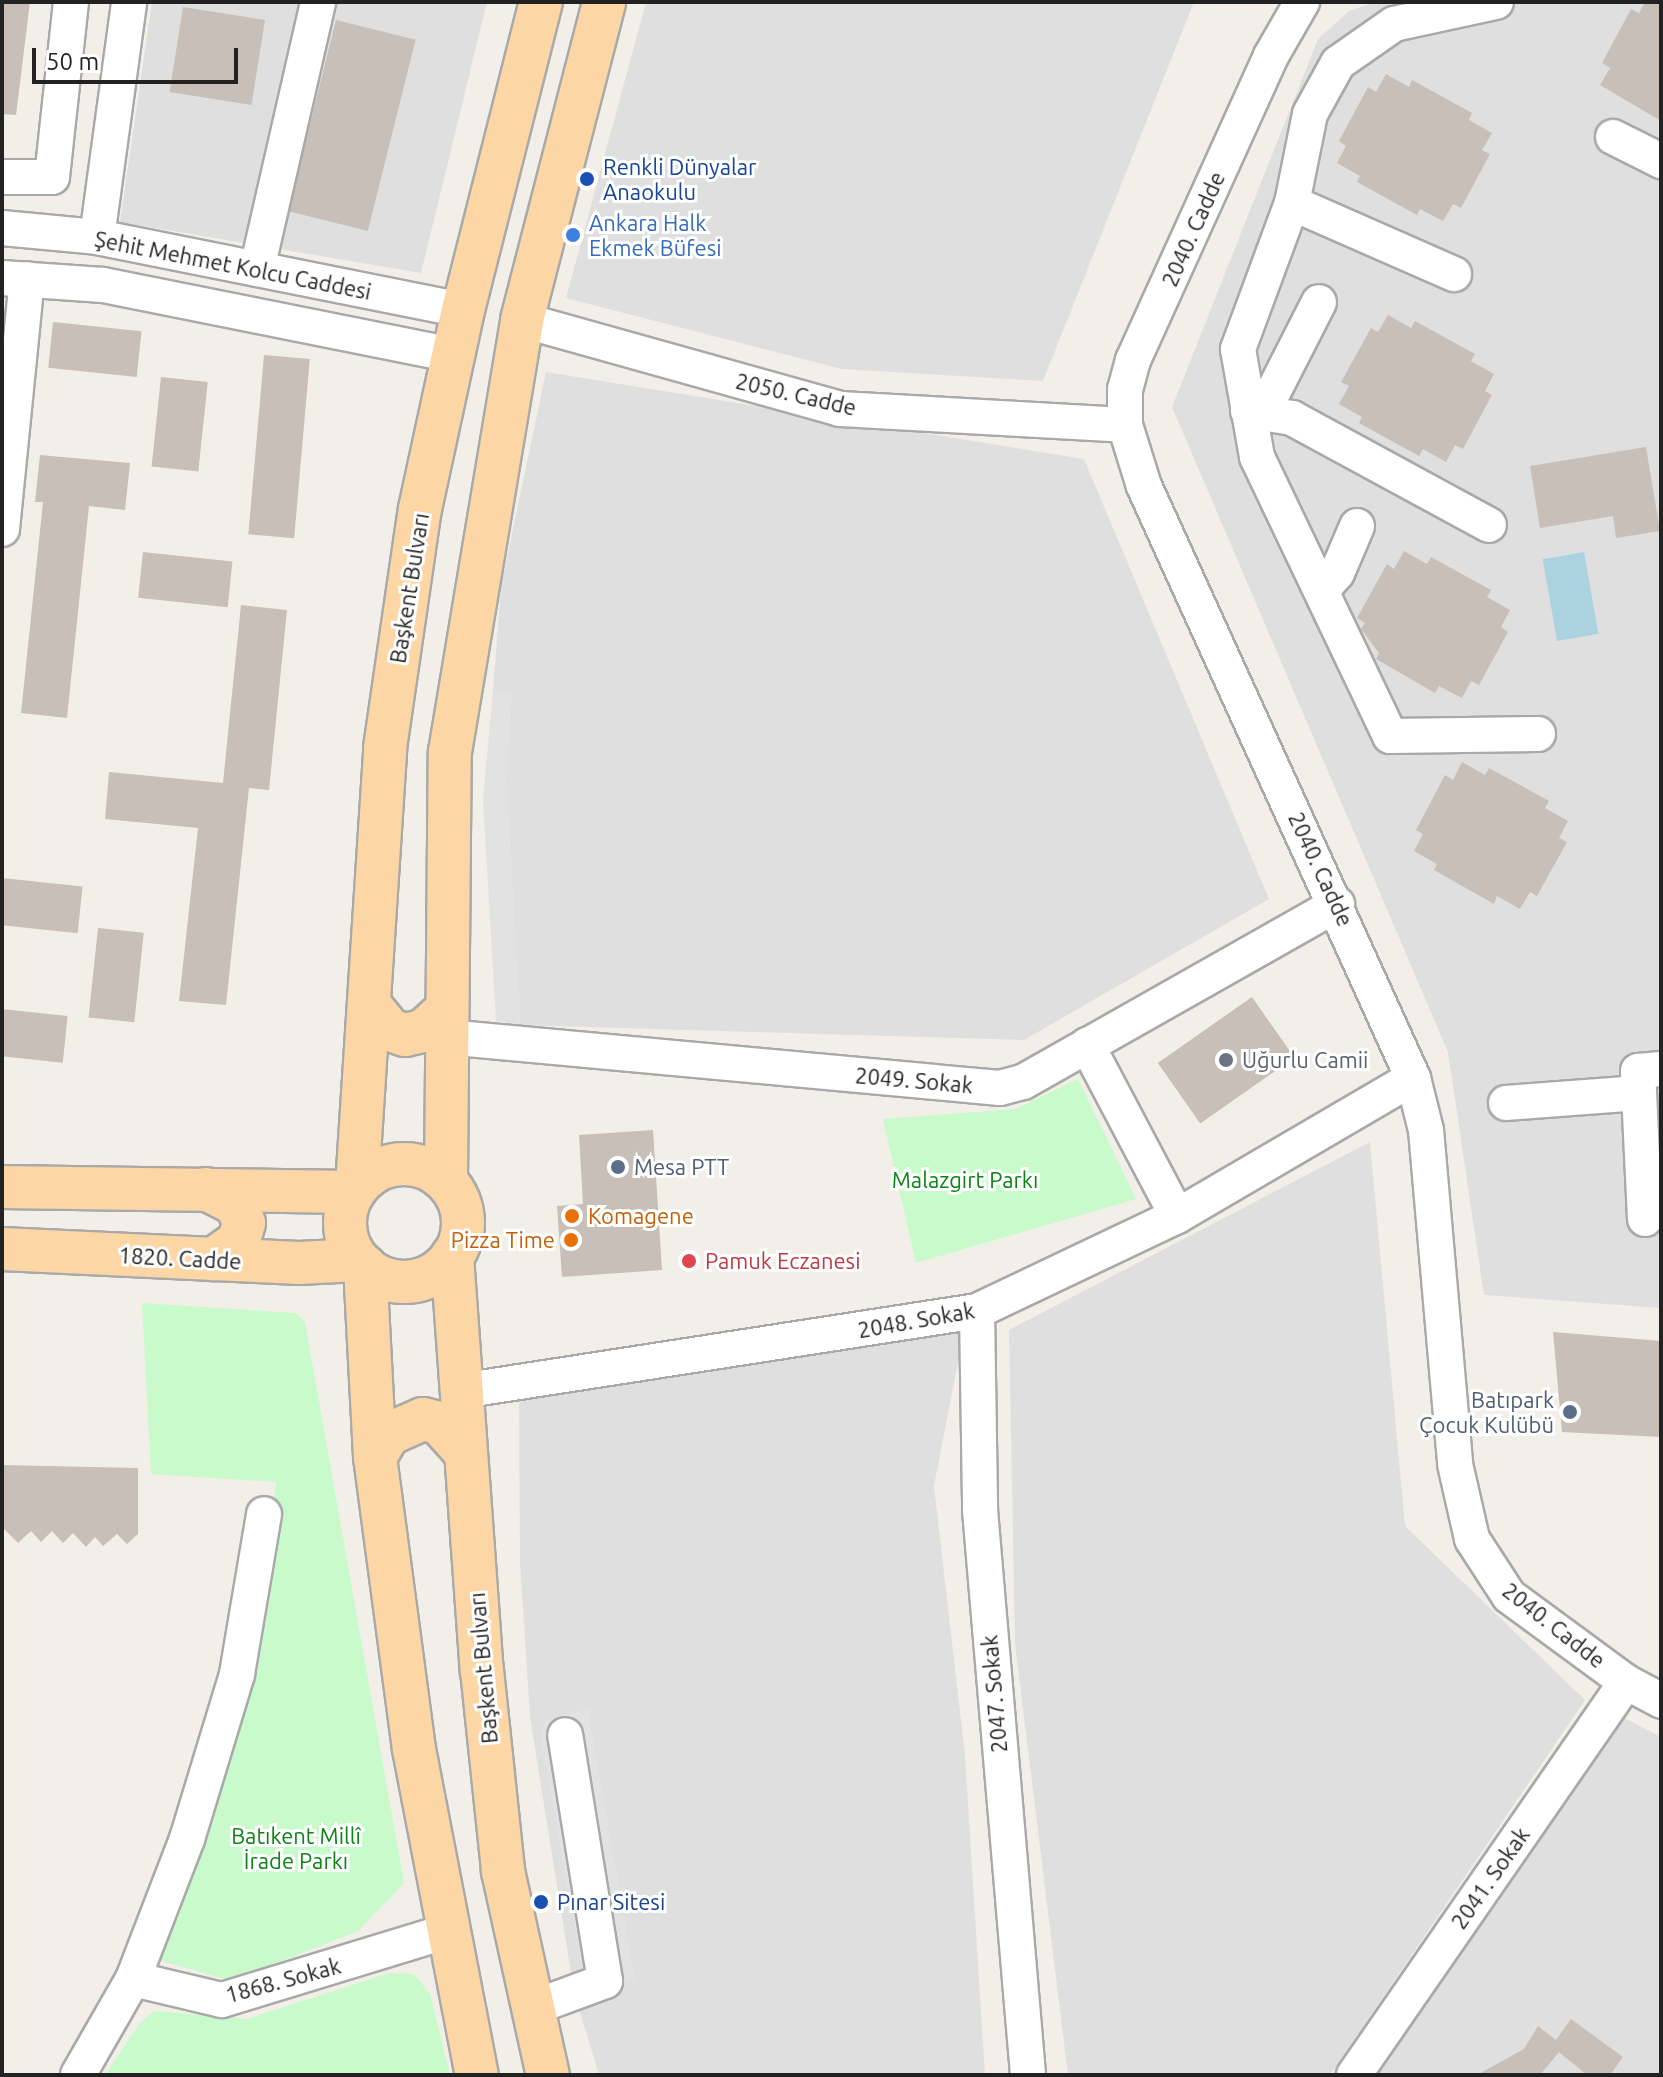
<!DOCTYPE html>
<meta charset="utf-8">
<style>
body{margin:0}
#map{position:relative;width:1663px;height:2077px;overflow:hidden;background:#f2efe9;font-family:Ubuntu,sans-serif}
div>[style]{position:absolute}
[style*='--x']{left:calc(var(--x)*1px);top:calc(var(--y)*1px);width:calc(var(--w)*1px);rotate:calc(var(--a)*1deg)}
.residential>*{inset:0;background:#e0dfdf}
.park>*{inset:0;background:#c8facc}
.parking>*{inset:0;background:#e2e2e2}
.water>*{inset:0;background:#aad3df;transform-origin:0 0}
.building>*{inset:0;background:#c7bfb8;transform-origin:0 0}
.roads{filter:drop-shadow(2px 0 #a9a9a9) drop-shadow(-2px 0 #a9a9a9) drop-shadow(0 2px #a9a9a9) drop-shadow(0 -2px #a9a9a9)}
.minor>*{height:34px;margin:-17px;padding:0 17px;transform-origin:17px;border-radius:17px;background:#fff}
.major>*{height:42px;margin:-21px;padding:0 21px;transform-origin:21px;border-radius:21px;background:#fcd6a4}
.major>.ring{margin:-21px;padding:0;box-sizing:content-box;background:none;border:42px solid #fcd6a4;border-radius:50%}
.dots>*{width:22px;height:22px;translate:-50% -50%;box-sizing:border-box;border:4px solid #fff;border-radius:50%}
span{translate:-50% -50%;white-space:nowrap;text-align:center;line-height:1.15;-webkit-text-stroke:6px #fff;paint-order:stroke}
.transit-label{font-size:22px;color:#164399}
.left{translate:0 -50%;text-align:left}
.shop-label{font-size:22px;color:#366cbe}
.street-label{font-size:22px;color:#222}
.worship-label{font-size:22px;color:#5b616d}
.service-label{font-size:22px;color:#4e5e75}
.right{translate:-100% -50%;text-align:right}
.park-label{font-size:22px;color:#0c8416}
.food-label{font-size:22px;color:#c56008}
.health-label{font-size:22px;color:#be3a42}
.frame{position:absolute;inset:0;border:4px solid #222;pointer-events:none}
.scale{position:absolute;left:32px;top:48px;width:206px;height:36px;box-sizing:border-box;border:4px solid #222;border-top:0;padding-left:10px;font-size:24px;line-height:28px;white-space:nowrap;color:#222;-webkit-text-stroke:6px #fff;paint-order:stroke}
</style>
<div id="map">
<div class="residential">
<div style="clip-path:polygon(152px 2px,487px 2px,421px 273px,120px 222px)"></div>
<div style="clip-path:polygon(646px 2px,1194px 2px,1043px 381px,842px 369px,566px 298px)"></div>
<div style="clip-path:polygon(1375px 2px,1661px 2px,1661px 1308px,1484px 1295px,1448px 1052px,1172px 407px,1318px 39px,1349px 11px)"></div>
<div style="clip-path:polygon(546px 372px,1084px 459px,1269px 899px,1024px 1040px,520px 1025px,506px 780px,511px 693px,493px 691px,501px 586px)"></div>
<div style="clip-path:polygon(1370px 1142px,1405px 1526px,1585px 1700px,1330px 2075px,1068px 2075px,1015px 1644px,1009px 1330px)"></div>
<div style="clip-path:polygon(964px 1331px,934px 1486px,965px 1755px,985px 2075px,599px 2075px,574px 1992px,530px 1717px,520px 1563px,519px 1398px)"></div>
<div style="clip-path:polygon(1624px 1718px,1661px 1737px,1661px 2075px,1369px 2075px)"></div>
</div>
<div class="park">
<div style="clip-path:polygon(1078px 1079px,1136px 1199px,916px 1263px,883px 1119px,1016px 1109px)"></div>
<div style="clip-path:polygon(142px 1303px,295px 1313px,305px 1322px,404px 1883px,358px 1931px,231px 1981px,152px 1958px,263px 1617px,276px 1482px,151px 1474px)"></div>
<div style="clip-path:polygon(389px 1973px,414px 1974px,430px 1994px,450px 2075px,105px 2075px,140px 2023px,154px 2011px,247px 2019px)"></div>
</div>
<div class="parking">
<div style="clip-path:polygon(493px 691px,511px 692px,506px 780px,520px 1025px,496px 1021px,483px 800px)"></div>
<div style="clip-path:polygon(588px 1709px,635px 1979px,588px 2003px,541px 1740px,545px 1720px)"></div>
</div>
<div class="water">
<div style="left:1584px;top:552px;width:83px;height:42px;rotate:80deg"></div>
</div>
<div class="building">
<div style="clip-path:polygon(2px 2px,30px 2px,16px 115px,2px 114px)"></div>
<div style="clip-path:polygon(1645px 2px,1661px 2px,1661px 121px,1600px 85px,1610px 68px,1602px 63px,1631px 9px,1639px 13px)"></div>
<div style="left:183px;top:7px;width:83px;height:86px;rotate:9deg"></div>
<div style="left:336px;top:20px;width:82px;height:197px;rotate:14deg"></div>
<div style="clip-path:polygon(1386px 74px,1409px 87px,1412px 80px,1472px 113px,1469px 120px,1492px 133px,1482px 150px,1490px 154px,1461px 208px,1453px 204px,1443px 221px,1420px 209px,1417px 215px,1357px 182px,1360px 176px,1337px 163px,1346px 146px,1339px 141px,1368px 87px,1376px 92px)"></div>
<div style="clip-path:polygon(1388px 315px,1411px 328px,1415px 321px,1475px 354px,1471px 361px,1494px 374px,1485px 391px,1492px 395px,1463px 449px,1455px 445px,1446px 462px,1423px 449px,1419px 456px,1359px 423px,1362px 417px,1339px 404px,1349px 386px,1341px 382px,1371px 328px,1378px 332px)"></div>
<div style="left:53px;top:322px;width:89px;height:46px;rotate:6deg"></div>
<div style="left:264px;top:355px;width:46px;height:180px;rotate:5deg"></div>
<div style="left:161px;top:377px;width:47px;height:90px;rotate:6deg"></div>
<div style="clip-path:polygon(1646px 447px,1660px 531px,1616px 538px,1613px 516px,1540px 528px,1530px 466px)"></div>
<div style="clip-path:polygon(40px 455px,130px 463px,125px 510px,89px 506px,67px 718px,21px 713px,43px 502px,35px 502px)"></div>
<div style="clip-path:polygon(1404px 551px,1427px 564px,1431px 557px,1491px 590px,1487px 597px,1510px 610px,1501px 627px,1508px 632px,1479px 685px,1471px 681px,1462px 698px,1439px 686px,1435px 693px,1376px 659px,1379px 653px,1361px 629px,1365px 623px,1357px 618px,1387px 564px,1394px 569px)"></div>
<div style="left:143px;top:552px;width:90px;height:46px;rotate:6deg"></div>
<div style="clip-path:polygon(241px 605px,287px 610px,269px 790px,249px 788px,226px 1005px,179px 1001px,198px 828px,105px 819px,109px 772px,223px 783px)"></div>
<div style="clip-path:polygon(1462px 762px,1485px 775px,1489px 768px,1549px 801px,1545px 808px,1568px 821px,1559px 838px,1567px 842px,1537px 896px,1530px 892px,1520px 909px,1497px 896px,1494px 904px,1434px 870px,1437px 864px,1414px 851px,1423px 834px,1416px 830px,1445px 775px,1453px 780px)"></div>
<div style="left:2px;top:878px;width:81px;height:47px;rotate:6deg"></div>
<div style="left:98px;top:928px;width:46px;height:90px;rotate:6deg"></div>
<div style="left:1252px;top:997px;width:74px;height:115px;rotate:55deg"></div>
<div style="left:2px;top:1009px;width:66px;height:47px;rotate:6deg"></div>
<div style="clip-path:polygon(653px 1130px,662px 1270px,562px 1277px,557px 1206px,583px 1204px,579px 1135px)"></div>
<div style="clip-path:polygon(1553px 1332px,1661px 1341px,1661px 1437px,1562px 1432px)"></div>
<div style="clip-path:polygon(2px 1465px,138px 1468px,138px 1534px,127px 1544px,117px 1534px,103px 1546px,95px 1537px,86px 1547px,73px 1533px,63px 1543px,52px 1531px,41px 1542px,31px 1531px,18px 1543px,2px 1527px)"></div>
<div style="clip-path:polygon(1571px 2019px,1623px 2057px,1610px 2075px,1587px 2075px,1559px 2052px,1540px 2075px,1477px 2075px,1524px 2049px,1538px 2026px,1556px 2040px)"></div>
</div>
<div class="roads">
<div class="minor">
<div style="--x:1302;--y:2;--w:62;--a:119.9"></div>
<div style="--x:1271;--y:56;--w:334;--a:114.4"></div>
<div style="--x:1133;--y:360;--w:30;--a:105"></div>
<div style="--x:1125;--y:389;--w:36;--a:90"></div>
<div style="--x:1125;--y:425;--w:64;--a:72.7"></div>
<div style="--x:1144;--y:486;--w:650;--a:65.56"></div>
<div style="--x:1413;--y:1078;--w:54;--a:76"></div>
<div style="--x:1426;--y:1130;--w:335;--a:85"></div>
<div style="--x:1455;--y:1464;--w:77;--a:77.2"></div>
<div style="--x:1472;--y:1539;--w:68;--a:57"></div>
<div style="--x:1509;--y:1596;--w:145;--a:36.3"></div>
<div style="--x:1626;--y:1682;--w:40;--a:28"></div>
<div style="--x:1496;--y:2;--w:104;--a:167.8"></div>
<div style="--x:1394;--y:24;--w:68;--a:145.1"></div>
<div style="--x:1338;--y:63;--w:58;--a:118.8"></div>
<div style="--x:1310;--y:114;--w:91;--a:101.4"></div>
<div style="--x:1292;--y:203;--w:156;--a:110.3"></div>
<div style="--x:1238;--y:349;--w:110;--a:80"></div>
<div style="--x:1257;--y:457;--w:309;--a:64.5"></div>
<div style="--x:1390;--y:736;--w:148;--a:-0.8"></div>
<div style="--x:1613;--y:137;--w:54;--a:26.6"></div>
<div style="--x:2;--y:177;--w:50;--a:0"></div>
<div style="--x:52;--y:177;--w:176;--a:-83.8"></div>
<div style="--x:1292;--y:203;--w:177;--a:23.7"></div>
<div style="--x:2;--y:228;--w:95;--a:5.4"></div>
<div style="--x:97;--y:237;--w:373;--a:11.3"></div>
<div style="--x:97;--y:237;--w:237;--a:-82.2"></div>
<div style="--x:257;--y:269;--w:274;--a:-77.1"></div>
<div style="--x:2;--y:278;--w:101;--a:4"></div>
<div style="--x:103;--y:285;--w:356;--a:11.3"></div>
<div style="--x:522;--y:320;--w:330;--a:15.6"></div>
<div style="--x:840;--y:409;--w:285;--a:3.2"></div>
<div style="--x:1264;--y:410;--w:121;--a:-63"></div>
<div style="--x:1248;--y:411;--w:45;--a:9"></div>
<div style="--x:1292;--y:418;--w:224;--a:28.5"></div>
<div style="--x:2;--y:529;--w:251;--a:-84.3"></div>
<div style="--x:1322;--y:590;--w:23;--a:-49"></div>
<div style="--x:1337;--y:573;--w:51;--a:-66.9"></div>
<div style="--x:446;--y:1037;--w:556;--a:5.26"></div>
<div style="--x:1000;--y:1088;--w:24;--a:-15"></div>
<div style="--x:1023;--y:1082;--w:361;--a:-29.5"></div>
<div style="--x:1087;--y:1045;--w:193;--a:62.2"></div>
<div style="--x:1506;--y:1103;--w:133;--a:-4.3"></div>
<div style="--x:1645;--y:1219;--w:148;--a:-92.7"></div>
<div style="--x:1638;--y:1071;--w:23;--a:-5"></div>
<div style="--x:977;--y:1311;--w:199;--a:89.1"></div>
<div style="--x:980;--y:1510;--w:567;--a:85.14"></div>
<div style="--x:461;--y:1391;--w:522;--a:-8.81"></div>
<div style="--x:977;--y:1311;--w:221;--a:-25.4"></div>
<div style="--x:1177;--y:1216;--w:273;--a:-30.3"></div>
<div style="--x:133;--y:1979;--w:150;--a:-68.9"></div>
<div style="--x:187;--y:1839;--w:172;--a:-73.1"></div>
<div style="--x:237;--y:1674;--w:162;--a:-80.4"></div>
<div style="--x:532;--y:2008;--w:78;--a:-20.3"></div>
<div style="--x:605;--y:1981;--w:249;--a:-99.2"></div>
<div style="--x:78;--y:2075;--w:111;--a:-60.2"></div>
<div style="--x:133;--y:1979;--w:91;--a:13.3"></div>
<div style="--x:222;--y:2000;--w:233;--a:-17"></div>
<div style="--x:1354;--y:2075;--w:478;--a:-55.3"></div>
</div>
<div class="major">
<div style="--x:369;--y:1004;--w:33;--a:51"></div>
<div style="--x:390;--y:1030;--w:16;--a:18"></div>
<div style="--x:405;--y:1035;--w:18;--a:-13"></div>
<div style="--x:423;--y:1031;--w:30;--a:-42"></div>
<div class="ring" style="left:345px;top:1164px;width:76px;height:76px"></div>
<div style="--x:446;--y:1181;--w:429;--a:-89.5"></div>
<div style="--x:450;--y:752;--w:438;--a:-80.5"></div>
<div style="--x:522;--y:320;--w:328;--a:-75.5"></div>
<div style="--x:357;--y:1186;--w:439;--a:-86.3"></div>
<div style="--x:385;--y:748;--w:242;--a:-81.7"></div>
<div style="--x:420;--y:509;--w:204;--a:-77.8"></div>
<div style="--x:463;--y:310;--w:318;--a:-75.8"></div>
<div style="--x:2;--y:1187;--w:352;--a:0.8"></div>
<div style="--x:206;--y:1189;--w:35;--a:27"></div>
<div style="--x:237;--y:1205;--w:19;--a:69"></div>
<div style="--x:244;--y:1223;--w:19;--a:106"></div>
<div style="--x:239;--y:1241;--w:32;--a:145"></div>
<div style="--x:2;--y:1249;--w:297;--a:2.7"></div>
<div style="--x:299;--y:1263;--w:59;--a:-2.9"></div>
<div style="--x:452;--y:1256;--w:415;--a:85.9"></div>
<div style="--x:482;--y:1670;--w:202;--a:84"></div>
<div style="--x:503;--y:1871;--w:209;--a:77.6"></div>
<div style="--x:365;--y:1266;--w:191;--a:87"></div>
<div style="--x:375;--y:1457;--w:295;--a:82.4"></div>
<div style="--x:414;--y:1749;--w:332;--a:79.1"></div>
<div style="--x:375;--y:1457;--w:27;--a:-59"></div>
<div style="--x:389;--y:1434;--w:37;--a:-24"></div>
<div style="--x:423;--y:1419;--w:16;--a:14"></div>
<div style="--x:439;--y:1423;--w:39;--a:48"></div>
</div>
</div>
<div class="dots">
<div style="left:587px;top:179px;background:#1a4fb4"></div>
<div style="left:573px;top:235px;background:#3f7fe0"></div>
<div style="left:1226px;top:1060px;background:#6b7280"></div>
<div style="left:618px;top:1167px;background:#5c6f8a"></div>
<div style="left:572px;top:1216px;background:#e8710a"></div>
<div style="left:571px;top:1240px;background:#e8710a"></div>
<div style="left:689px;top:1261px;background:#e0444e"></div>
<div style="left:1570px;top:1412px;background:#5c6f8a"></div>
<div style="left:541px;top:1902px;background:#1a4fb4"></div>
</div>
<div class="transit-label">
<span class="left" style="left:603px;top:179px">Renkli Dünyalar<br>Anaokulu</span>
<span class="left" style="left:557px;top:1902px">Pınar Sitesi</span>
</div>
<div class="shop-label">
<span class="left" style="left:589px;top:235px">Ankara Halk<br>Ekmek Büfesi</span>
</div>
<div class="street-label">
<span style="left:1193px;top:229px;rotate:-66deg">2040. Cadde</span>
<span style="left:233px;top:265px;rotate:11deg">Şehit Mehmet Kolcu Caddesi</span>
<span style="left:796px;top:394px;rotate:13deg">2050. Cadde</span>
<span style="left:409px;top:588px;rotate:-81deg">Başkent Bulvarı</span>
<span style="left:1321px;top:869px;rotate:65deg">2040. Cadde</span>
<span style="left:914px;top:1080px;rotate:5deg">2049. Sokak</span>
<span style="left:180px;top:1258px;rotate:3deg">1820. Cadde</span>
<span style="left:916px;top:1320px;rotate:-10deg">2048. Sokak</span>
<span style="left:1554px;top:1625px;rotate:38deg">2040. Cadde</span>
<span style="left:483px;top:1668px;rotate:-95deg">Başkent Bulvarı</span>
<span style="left:994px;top:1694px;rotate:-95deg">2047. Sokak</span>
<span style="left:1490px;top:1878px;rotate:-55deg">2041. Sokak</span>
<span style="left:283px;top:1980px;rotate:-15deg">1868. Sokak</span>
</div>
<div class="worship-label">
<span class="left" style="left:1242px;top:1060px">Uğurlu Camii</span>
</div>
<div class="service-label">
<span class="left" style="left:634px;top:1167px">Mesa PTT</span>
<span class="right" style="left:1554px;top:1412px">Batıpark<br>Çocuk Kulübü</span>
</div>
<div class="park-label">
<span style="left:965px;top:1180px">Malazgirt Parkı</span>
<span style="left:296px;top:1848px">Batıkent Millî<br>İrade Parkı</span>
</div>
<div class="food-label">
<span class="left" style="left:588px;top:1216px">Komagene</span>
<span class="right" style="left:555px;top:1240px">Pizza Time</span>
</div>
<div class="health-label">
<span class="left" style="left:705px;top:1261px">Pamuk Eczanesi</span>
</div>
<div class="frame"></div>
<div class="scale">50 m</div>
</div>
